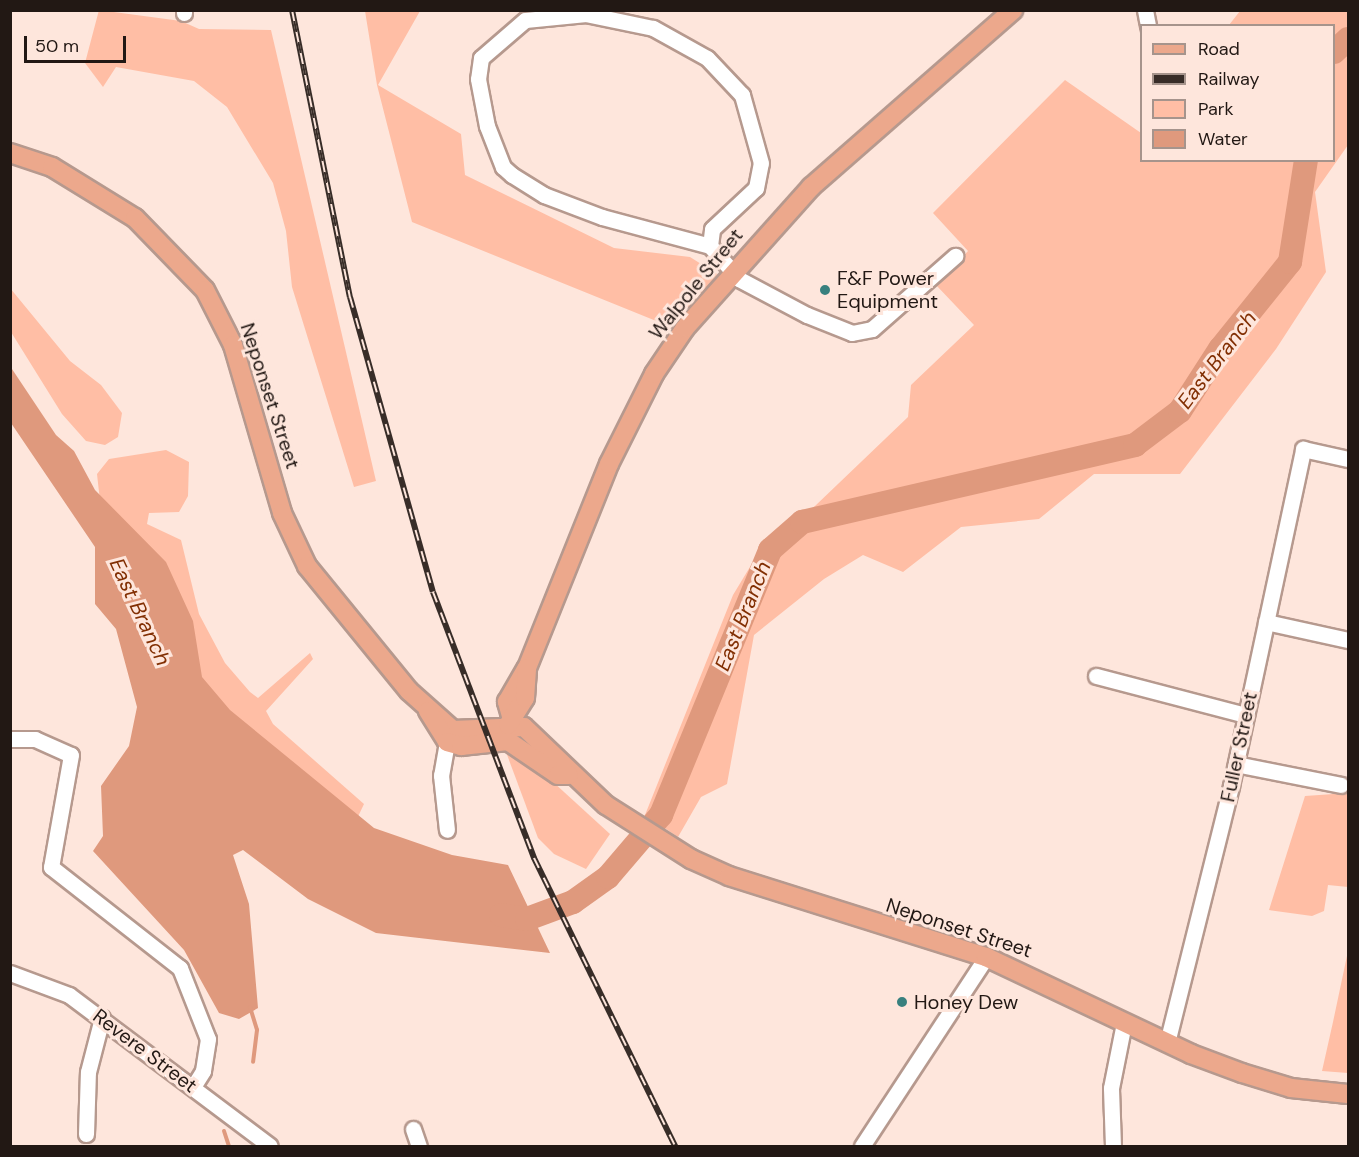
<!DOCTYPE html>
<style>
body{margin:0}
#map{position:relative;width:1359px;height:1157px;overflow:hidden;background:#fee6dc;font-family:"DM Sans",sans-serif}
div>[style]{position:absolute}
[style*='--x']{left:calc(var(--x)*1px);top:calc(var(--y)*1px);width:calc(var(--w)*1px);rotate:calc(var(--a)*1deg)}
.green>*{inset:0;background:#ffbea5}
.water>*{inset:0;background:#df997d}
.stream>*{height:4px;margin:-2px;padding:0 2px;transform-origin:2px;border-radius:2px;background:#df997d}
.river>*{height:24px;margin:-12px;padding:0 12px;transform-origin:12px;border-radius:12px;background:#df997d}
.roads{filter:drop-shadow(2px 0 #b6998e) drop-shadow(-2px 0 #b6998e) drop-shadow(0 2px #b6998e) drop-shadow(0 -2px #b6998e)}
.minor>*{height:15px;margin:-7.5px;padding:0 7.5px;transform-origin:7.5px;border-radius:7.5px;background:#fff}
.major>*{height:18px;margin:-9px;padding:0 9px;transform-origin:9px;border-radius:9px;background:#eca88c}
.rail>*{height:6px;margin-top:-3px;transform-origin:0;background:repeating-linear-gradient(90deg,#fee6dc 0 11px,#382d28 0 22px);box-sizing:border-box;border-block:2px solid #382d28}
.dots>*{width:16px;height:16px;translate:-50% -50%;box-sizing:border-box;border:3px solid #fee6dc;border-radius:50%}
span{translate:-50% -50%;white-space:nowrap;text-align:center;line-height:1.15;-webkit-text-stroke:6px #fee6dc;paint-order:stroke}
.poi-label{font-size:20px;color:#221814}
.left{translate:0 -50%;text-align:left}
.street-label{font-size:20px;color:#221814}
.water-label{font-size:21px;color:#822f03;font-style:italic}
.frame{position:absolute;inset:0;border:12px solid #221814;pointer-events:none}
.legend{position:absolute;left:1140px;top:24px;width:195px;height:138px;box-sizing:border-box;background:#fee6dc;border:2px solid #a6948c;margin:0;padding:8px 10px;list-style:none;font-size:18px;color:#221814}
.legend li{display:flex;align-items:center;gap:12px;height:30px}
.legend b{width:30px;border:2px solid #a6948c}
.scale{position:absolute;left:24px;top:36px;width:102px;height:27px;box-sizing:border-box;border:3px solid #221814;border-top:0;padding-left:8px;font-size:18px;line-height:21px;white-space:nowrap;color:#221814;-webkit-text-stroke:4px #fee6dc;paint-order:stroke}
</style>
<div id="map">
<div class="green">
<div style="clip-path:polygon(99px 10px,181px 21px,199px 29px,271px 30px,376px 481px,354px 487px,292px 287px,286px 231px,273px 183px,227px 107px,194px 81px,116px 67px,103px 87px,85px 63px)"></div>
<div style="clip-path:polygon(365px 11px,420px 11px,378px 85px,461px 134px,465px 175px,614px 248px,690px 257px,717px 274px,676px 329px,412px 222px,377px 85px)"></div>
<div style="clip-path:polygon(1240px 11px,1348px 11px,1348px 145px,1315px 192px,1326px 272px,1276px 349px,1180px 474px,1094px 474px,1039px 519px,961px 527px,903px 572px,863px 555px,824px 579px,754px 635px,727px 784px,701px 797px,678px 837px,645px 815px,733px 595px,765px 542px,815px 506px,908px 417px,911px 385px,974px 325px,936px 285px,968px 251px,933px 213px,1065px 80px,1141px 133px,1142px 160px,1334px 160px,1334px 26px,1229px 25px)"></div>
<div style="clip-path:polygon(10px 288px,70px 361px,101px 385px,122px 413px,118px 437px,105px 445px,86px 441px,62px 414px,11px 332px)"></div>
<div style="clip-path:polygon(166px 450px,189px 462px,188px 496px,179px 512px,149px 513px,147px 524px,181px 540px,199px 614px,225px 663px,250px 692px,258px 698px,310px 653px,313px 659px,266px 711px,273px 724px,364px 804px,354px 825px,217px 723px,101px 510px,97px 474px,109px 459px)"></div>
<div style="clip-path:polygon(506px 752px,529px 760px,610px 834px,586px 869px,554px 854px,538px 838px)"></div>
<div style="clip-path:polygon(1348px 793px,1348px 887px,1328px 885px,1324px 911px,1312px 916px,1269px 910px,1305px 796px)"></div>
<div style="clip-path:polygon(1348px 951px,1348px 1073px,1322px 1071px,1333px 1022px)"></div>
</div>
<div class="water">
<div style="clip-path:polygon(10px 366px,56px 435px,74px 451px,95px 490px,166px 562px,193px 621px,202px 677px,230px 710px,374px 828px,452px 855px,508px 865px,550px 953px,376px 933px,308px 899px,243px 850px,233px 855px,249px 904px,258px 1008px,239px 1019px,219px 1013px,184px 950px,93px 851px,103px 836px,101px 786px,129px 746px,137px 707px,116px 629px,95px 604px,95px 547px,11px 423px)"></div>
</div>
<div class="stream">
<div style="--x:250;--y:1007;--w:24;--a:73"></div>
<div style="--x:257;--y:1030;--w:32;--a:97"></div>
<div style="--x:224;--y:1131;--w:16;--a:72"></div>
</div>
<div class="river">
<div style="--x:1334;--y:52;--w:19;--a:-43"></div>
<div style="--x:501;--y:915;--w:26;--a:9"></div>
<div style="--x:527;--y:919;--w:49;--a:-20.3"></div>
<div style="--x:573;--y:902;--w:43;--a:-35.5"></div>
<div style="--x:608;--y:877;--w:82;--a:-49.5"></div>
<div style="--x:661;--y:815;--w:287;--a:-67.6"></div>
<div style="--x:770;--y:550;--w:43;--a:-41.2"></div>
<div style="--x:802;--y:522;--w:342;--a:-13"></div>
<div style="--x:1135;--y:445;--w:56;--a:-37.1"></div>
<div style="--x:1180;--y:411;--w:74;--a:-57.2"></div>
<div style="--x:1220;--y:349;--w:112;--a:-51.2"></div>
<div style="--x:1290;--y:262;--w:103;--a:-81.1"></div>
</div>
<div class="roads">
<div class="minor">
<div style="--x:1145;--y:10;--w:16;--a:79"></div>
<div style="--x:184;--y:13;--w:3;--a:-90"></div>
<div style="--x:710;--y:246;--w:17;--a:-83"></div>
<div style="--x:712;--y:229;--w:60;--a:-43"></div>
<div style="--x:756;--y:188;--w:25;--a:-79"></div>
<div style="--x:761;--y:163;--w:71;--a:-105.6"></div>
<div style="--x:742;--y:95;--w:51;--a:-133.4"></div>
<div style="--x:707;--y:58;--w:62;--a:-150.9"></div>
<div style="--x:653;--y:28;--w:68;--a:-168.2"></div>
<div style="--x:586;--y:14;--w:61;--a:174.4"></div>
<div style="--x:525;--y:20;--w:58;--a:139.2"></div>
<div style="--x:481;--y:58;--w:21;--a:98"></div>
<div style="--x:478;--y:79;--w:48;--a:79.2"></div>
<div style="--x:487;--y:126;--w:44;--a:68.7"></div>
<div style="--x:503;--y:167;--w:12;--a:42"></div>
<div style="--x:512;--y:175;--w:38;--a:32"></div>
<div style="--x:544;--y:195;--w:62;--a:20.8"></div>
<div style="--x:602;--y:217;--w:112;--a:15"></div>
<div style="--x:710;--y:246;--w:44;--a:48.7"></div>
<div style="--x:739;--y:279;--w:77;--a:27.9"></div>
<div style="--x:807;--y:315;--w:48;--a:21.8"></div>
<div style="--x:852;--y:333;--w:20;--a:-11"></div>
<div style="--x:872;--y:329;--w:111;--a:-41.3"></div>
<div style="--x:1266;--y:622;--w:84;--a:12.4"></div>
<div style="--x:1096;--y:676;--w:155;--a:14.6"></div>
<div style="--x:10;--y:739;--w:25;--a:0"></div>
<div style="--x:35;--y:739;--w:39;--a:24"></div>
<div style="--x:71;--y:755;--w:114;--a:100.1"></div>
<div style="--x:51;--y:867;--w:164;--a:38.1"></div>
<div style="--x:180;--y:968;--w:76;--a:68.5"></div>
<div style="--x:208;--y:1039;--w:32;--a:99"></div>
<div style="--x:203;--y:1071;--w:19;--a:122"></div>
<div style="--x:447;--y:742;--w:34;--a:100"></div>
<div style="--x:441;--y:775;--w:55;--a:83.8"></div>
<div style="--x:1236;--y:764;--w:107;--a:11.3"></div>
<div style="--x:10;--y:973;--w:63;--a:20.4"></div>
<div style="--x:69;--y:995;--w:251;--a:36.9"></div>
<div style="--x:1167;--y:1043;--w:265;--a:-76"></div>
<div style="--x:1231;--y:786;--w:345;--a:-77.9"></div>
<div style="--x:1303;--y:449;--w:46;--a:12.5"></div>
<div style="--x:413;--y:1129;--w:18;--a:71"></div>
<div style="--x:86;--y:1134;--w:62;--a:-88.2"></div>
<div style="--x:88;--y:1072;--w:56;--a:-75.5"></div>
<div style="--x:862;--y:1146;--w:226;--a:-56.7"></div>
<div style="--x:1113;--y:1146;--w:58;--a:-92"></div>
<div style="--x:1111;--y:1088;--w:66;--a:-78.7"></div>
</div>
<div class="major">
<div style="--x:10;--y:153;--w:44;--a:18.4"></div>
<div style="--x:52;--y:167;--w:97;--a:31.6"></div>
<div style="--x:135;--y:218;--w:100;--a:45.8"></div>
<div style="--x:205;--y:290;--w:62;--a:63"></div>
<div style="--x:233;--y:345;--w:175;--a:73.7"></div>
<div style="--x:282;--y:513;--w:59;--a:64.7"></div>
<div style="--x:307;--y:566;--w:161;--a:50.8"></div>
<div style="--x:409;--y:691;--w:59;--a:41.6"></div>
<div style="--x:453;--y:730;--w:71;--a:-2.4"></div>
<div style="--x:524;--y:727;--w:113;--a:43.6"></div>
<div style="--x:606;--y:805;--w:101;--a:32.4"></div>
<div style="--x:691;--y:859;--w:42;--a:24.1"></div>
<div style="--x:729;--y:876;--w:269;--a:17.5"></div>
<div style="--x:986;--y:957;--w:227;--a:25.3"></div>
<div style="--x:1191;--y:1054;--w:54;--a:20.4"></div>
<div style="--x:1242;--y:1073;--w:51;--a:17"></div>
<div style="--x:1291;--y:1088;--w:57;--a:6"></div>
<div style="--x:428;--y:711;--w:36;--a:58"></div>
<div style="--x:447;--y:742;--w:15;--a:16"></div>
<div style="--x:461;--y:746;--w:47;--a:-6.1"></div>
<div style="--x:508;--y:741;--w:60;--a:34.2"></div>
<div style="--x:558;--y:775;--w:11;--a:0"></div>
<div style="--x:511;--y:716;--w:15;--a:-106"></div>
<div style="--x:507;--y:702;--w:39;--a:-60"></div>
<div style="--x:527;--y:668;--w:220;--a:-68.1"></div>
<div style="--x:609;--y:464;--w:101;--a:-63.4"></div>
<div style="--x:654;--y:374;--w:55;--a:-56"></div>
<div style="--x:685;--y:328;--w:189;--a:-48.2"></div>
<div style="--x:811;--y:187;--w:269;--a:-41.2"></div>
<div style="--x:508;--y:725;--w:32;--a:-58"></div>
<div style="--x:525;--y:698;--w:30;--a:-86"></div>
</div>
</div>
<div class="rail">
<div style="--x:292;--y:10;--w:293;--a:78.6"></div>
<div style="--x:350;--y:297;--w:306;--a:74.3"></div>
<div style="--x:433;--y:592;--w:285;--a:69.2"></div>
<div style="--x:534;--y:858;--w:321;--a:63.9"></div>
</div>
<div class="dots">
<div style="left:825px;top:290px;background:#38807e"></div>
<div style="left:902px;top:1002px;background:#38807e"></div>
</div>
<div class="poi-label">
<span class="left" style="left:837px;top:290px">F&amp;F Power<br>Equipment</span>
<span class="left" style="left:914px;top:1002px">Honey Dew</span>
</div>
<div class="street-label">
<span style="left:696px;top:284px;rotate:-51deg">Walpole Street</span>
<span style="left:270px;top:396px;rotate:72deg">Neponset Street</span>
<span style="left:1239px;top:747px;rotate:-78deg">Fuller Street</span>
<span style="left:959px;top:928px;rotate:18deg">Neponset Street</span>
<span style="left:145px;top:1051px;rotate:37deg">Revere Street</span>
</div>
<div class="water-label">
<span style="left:1217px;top:360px;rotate:-53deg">East Branch</span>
<span style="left:140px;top:612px;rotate:65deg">East Branch</span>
<span style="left:743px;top:616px;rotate:-68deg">East Branch</span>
</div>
<div class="frame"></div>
<ul class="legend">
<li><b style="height:8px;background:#eca88c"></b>Road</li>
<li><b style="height:8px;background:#382d28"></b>Railway</li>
<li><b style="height:16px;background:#ffbea5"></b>Park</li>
<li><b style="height:16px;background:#df997d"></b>Water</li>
</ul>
<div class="scale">50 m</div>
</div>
